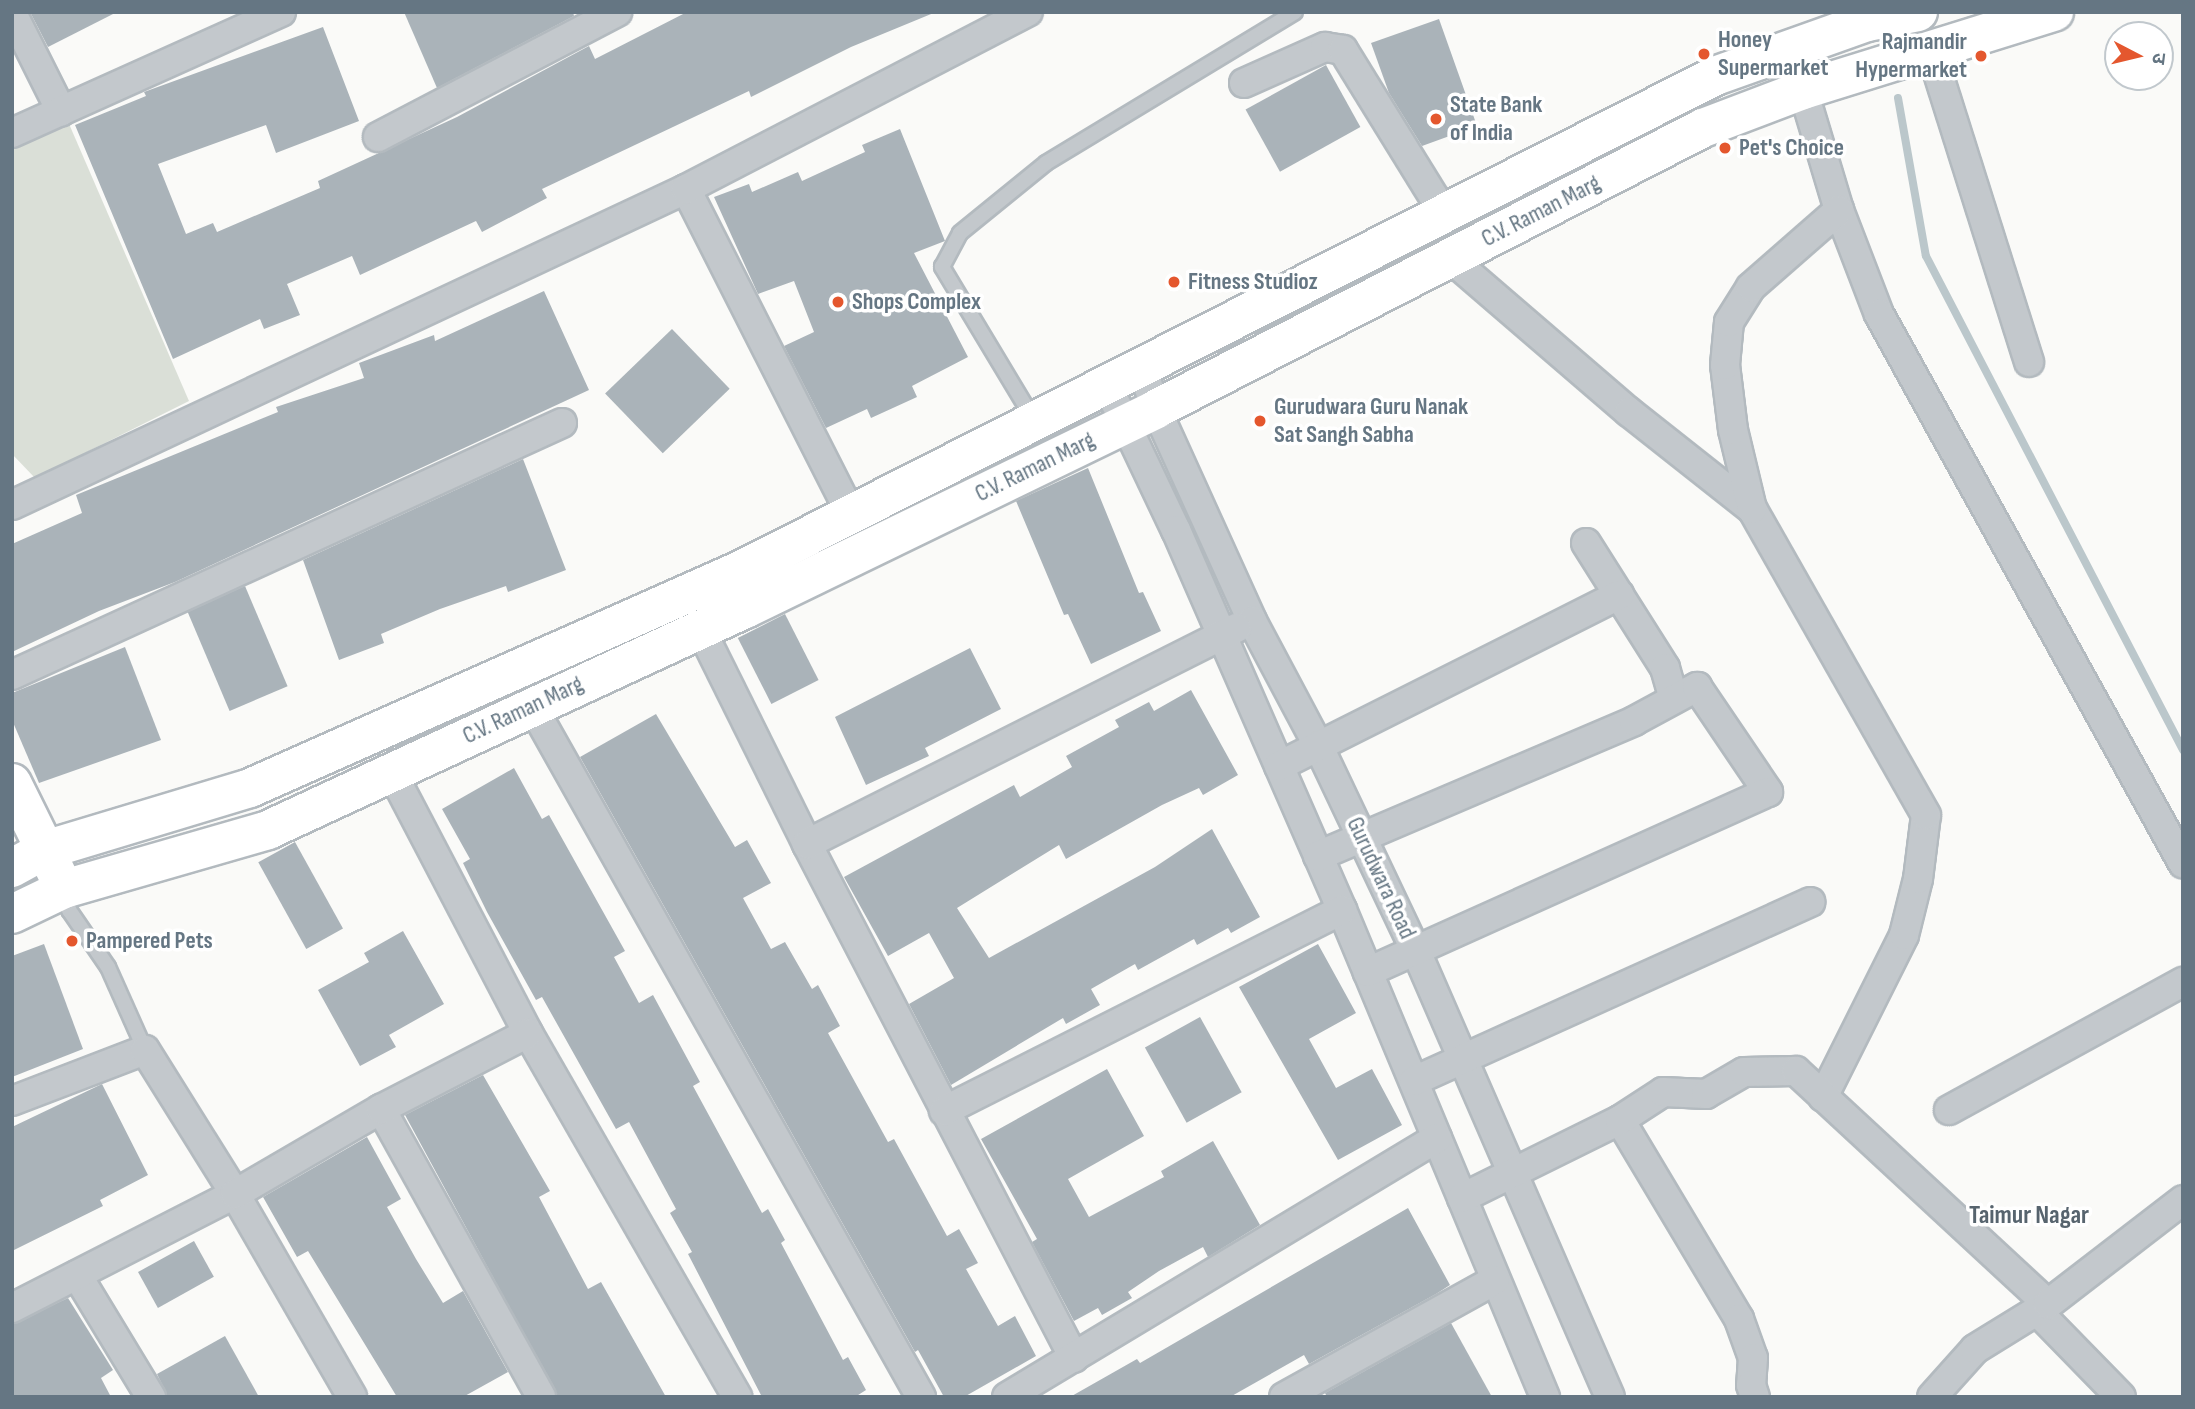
<!DOCTYPE html>
<meta charset="utf-8">
<style>
body{margin:0}
#map{position:relative;width:2195px;height:1409px;overflow:hidden;background:#fafaf8;font-family:"Sofia Sans Condensed","Noto Sans Devanagari",sans-serif}
div>[style]{position:absolute}
[style*='--x']{left:calc(var(--x)*1px);top:calc(var(--y)*1px);width:calc(var(--w)*1px);rotate:calc(var(--a)*1deg)}
.green>*{inset:0;background:#dadfd7}
.stream>*{height:8px;margin:-4px;padding:0 4px;transform-origin:4px;border-radius:4px;background:#bbc7cb}
.building>*{inset:0;background:#aab3b9;transform-origin:0 0}
.roads{filter:drop-shadow(2px 0 #b3babf) drop-shadow(-2px 0 #b3babf) drop-shadow(0 2px #b3babf) drop-shadow(0 -2px #b3babf)}
.lane>*{height:14px;margin:-7px;padding:0 7px;transform-origin:7px;border-radius:7px;background:#c3c8cc}
.street>*{height:28px;margin:-14px;padding:0 14px;transform-origin:14px;border-radius:14px;background:#c3c8cc}
.secondary>*{height:38px;margin:-19px;padding:0 19px;transform-origin:19px;border-radius:19px;background:#fff}
.dots>*{width:19px;height:19px;translate:-50% -50%;box-sizing:border-box;border:4px solid #fff;border-radius:50%}
span{translate:-50% -50%;white-space:nowrap;text-align:center;line-height:1.15;-webkit-text-stroke:7px #fff;paint-order:stroke}
.poi-label{font-size:24px;color:#657683;font-weight:700}
.left{translate:0 -50%;text-align:left}
.right{translate:-100% -50%;text-align:right}
.street-label{font-size:24px;color:#657683}
.neighbourhood-label{font-size:26px;color:#57646e;font-weight:700}
.frame{position:absolute;inset:0;border:14px solid #657683;pointer-events:none}
.north{position:absolute;left:2104px;top:21px;width:70px;height:70px;box-sizing:border-box;background:#fff;border:2px solid #c1c8cd;border-radius:50%;rotate:97deg;font-size:19px;font-weight:700;line-height:28px;text-align:center;color:#657683}
.north::after{content:'';display:block;margin:auto;width:24px;height:32px;background:#e4572e;clip-path:polygon(50% 0,100% 100%,50% 72%,0 100%)}
</style>
<div id="map">
<div class="green">
<div style="clip-path:polygon(63px 110px,189px 401px,35px 478px,12px 454px,12px 132px)"></div>
</div>
<div class="stream">
<div style="--x:1898;--y:98;--w:160;--a:80"></div>
<div style="--x:1926;--y:256;--w:557;--a:62.51"></div>
</div>
<div class="building">
<div style="clip-path:polygon(30px 12px,117px 12px,48px 47px)"></div>
<div style="clip-path:polygon(404px 12px,573px 12px,574px 16px,437px 88px)"></div>
<div style="clip-path:polygon(687px 12px,936px 12px,851px 47px,751px 97px,749px 91px,542px 189px,547px 198px,482px 232px,476px 221px,360px 275px,352px 256px,287px 284px,300px 315px,264px 329px,260px 319px,173px 359px,75px 125px,146px 96px,144px 92px,323px 27px,359px 121px,276px 153px,266px 125px,158px 164px,186px 234px,213px 223px,217px 232px,320px 188px,318px 181px,457px 117px,589px 46px,595px 59px)"></div>
<div style="clip-path:polygon(1439px 19px,1477px 126px,1422px 146px,1389px 93px,1371px 43px)"></div>
<div style="left:1326px;top:65px;width:71px;height:92px;rotate:61deg"></div>
<div style="clip-path:polygon(900px 129px,945px 241px,914px 253px,968px 357px,912px 386px,917px 397px,871px 418px,867px 409px,826px 428px,784px 346px,814px 332px,794px 281px,758px 294px,714px 197px,749px 184px,752px 192px,798px 172px,802px 181px,865px 152px,862px 145px)"></div>
<div style="clip-path:polygon(544px 291px,589px 390px,175px 582px,99px 611px,12px 652px,12px 544px,82px 513px,76px 495px,278px 412px,276px 407px,364px 378px,359px 363px,434px 335px,435px 341px)"></div>
<div style="left:672px;top:329px;width:83px;height:93px;rotate:46deg"></div>
<div style="clip-path:polygon(523px 459px,566px 570px,508px 592px,506px 586px,440px 609px,381px 634px,384px 643px,339px 660px,303px 560px)"></div>
<div style="clip-path:polygon(1088px 468px,1139px 593px,1143px 592px,1161px 631px,1091px 664px,1068px 614px,1064px 615px,1016px 501px)"></div>
<div style="left:245px;top:586px;width:109px;height:63px;rotate:67deg"></div>
<div style="left:785px;top:614px;width:74px;height:53px;rotate:63deg"></div>
<div style="clip-path:polygon(125px 647px,161px 740px,39px 783px,12px 720px,12px 693px)"></div>
<div style="clip-path:polygon(970px 648px,1001px 709px,925px 748px,929px 756px,866px 785px,835px 717px)"></div>
<div style="clip-path:polygon(1191px 690px,1238px 775px,1203px 795px,1199px 788px,1162px 805px,1066px 859px,1059px 845px,957px 908px,989px 958px,1155px 867px,1212px 829px,1260px 917px,1231px 933px,1228px 928px,1197px 945px,1194px 939px,1138px 970px,1135px 964px,1091px 989px,1100px 1005px,1066px 1024px,1063px 1018px,951px 1085px,909px 1004px,954px 978px,929px 933px,888px 956px,844px 877px,1014px 785px,1020px 797px,1072px 767px,1066px 756px,1119px 727px,1115px 720px,1149px 702px,1154px 711px)"></div>
<div style="clip-path:polygon(656px 714px,735px 847px,747px 840px,771px 883px,743px 898px,771px 949px,785px 942px,812px 989px,818px 985px,840px 1026px,828px 1033px,888px 1142px,894px 1139px,947px 1236px,959px 1229px,978px 1263px,966px 1269px,998px 1326px,1015px 1316px,1036px 1356px,964px 1397px,944px 1397px,918px 1350px,915px 1352px,580px 757px)"></div>
<div style="clip-path:polygon(514px 768px,542px 819px,549px 815px,625px 951px,614px 957px,639px 1003px,653px 995px,700px 1082px,693px 1086px,762px 1213px,768px 1209px,785px 1240px,781px 1243px,843px 1360px,848px 1357px,866px 1390px,855px 1397px,762px 1397px,688px 1254px,692px 1252px,670px 1213px,676px 1209px,629px 1122px,616px 1129px,542px 997px,536px 1000px,487px 912px,463px 863px,470px 859px,442px 809px)"></div>
<div style="left:295px;top:842px;width:99px;height:42px;rotate:61deg"></div>
<div style="clip-path:polygon(403px 931px,444px 1004px,389px 1035px,396px 1047px,360px 1066px,318px 990px,369px 962px,364px 953px)"></div>
<div style="clip-path:polygon(44px 944px,83px 1049px,12px 1077px,12px 956px)"></div>
<div style="clip-path:polygon(1318px 944px,1356px 1013px,1309px 1039px,1336px 1088px,1372px 1069px,1402px 1125px,1338px 1160px,1239px 987px)"></div>
<div style="left:1200px;top:1017px;width:86px;height:63px;rotate:61deg"></div>
<div style="clip-path:polygon(1107px 1069px,1144px 1136px,1068px 1179px,1089px 1217px,1164px 1177px,1161px 1171px,1213px 1141px,1260px 1225px,1208px 1257px,1203px 1247px,1159px 1271px,1128px 1292px,1132px 1298px,1102px 1315px,1098px 1308px,1074px 1321px,1032px 1242px,1037px 1239px,981px 1139px)"></div>
<div style="clip-path:polygon(483px 1075px,550px 1191px,539px 1197px,588px 1289px,601px 1282px,666px 1397px,558px 1397px,405px 1115px)"></div>
<div style="clip-path:polygon(102px 1084px,148px 1175px,100px 1200px,103px 1206px,12px 1251px,12px 1127px)"></div>
<div style="clip-path:polygon(367px 1137px,401px 1199px,387px 1207px,416px 1259px,443px 1303px,463px 1291px,508px 1372px,463px 1397px,397px 1397px,308px 1251px,297px 1257px,263px 1197px)"></div>
<div style="clip-path:polygon(1408px 1208px,1450px 1285px,1436px 1294px,1309px 1364px,1304px 1355px,1230px 1397px,1070px 1397px,1137px 1359px,1140px 1363px)"></div>
<div style="left:194px;top:1241px;width:41px;height:64px;rotate:61deg"></div>
<div style="clip-path:polygon(68px 1298px,113px 1370px,101px 1378px,111px 1397px,12px 1397px,12px 1324px)"></div>
<div style="clip-path:polygon(1451px 1323px,1492px 1397px,1327px 1397px,1325px 1393px)"></div>
<div style="clip-path:polygon(225px 1336px,259px 1397px,168px 1397px,157px 1374px)"></div>
</div>
<div class="roads">
<div class="lane">
<div style="--x:1034;--y:420;--w:179;--a:-121"></div>
<div style="--x:942;--y:267;--w:38;--a:-62"></div>
<div style="--x:960;--y:233;--w:111;--a:-39.1"></div>
<div style="--x:1046;--y:163;--w:291;--a:-31.2"></div>
<div style="--x:64;--y:891;--w:20;--a:75"></div>
<div style="--x:69;--y:910;--w:69;--a:55.6"></div>
<div style="--x:108;--y:967;--w:91;--a:66"></div>
</div>
<div class="street">
<div style="--x:12;--y:13;--w:110;--a:63.4"></div>
<div style="--x:1931;--y:51;--w:326;--a:72.5"></div>
<div style="--x:1244;--y:83;--w:89;--a:-24"></div>
<div style="--x:1325;--y:47;--w:18;--a:9"></div>
<div style="--x:1343;--y:50;--w:194;--a:58.3"></div>
<div style="--x:1803;--y:90;--w:125;--a:73.3"></div>
<div style="--x:1839;--y:210;--w:111;--a:69"></div>
<div style="--x:1879;--y:314;--w:628;--a:61.03"></div>
<div style="--x:12;--y:133;--w:295;--a:-24.2"></div>
<div style="--x:378;--y:137;--w:270;--a:-27.6"></div>
<div style="--x:686;--y:189;--w:364;--a:63.1"></div>
<div style="--x:1450;--y:258;--w:236;--a:40.7"></div>
<div style="--x:1629;--y:412;--w:157;--a:38.3"></div>
<div style="--x:1141;--y:365;--w:46;--a:71.2"></div>
<div style="--x:1156;--y:409;--w:233;--a:65.6"></div>
<div style="--x:1252;--y:621;--w:140;--a:62"></div>
<div style="--x:1318;--y:745;--w:228;--a:64.6"></div>
<div style="--x:1416;--y:951;--w:486;--a:66.5"></div>
<div style="--x:1107;--y:385;--w:161;--a:64.6"></div>
<div style="--x:1176;--y:530;--w:415;--a:66.4"></div>
<div style="--x:1342;--y:910;--w:528;--a:67.37"></div>
<div style="--x:12;--y:505;--w:744;--a:-25.12"></div>
<div style="--x:686;--y:189;--w:385;--a:-27.4"></div>
<div style="--x:1586;--y:543;--w:148;--a:57.7"></div>
<div style="--x:1665;--y:668;--w:32;--a:74"></div>
<div style="--x:700;--y:628;--w:241;--a:63.6"></div>
<div style="--x:807;--y:844;--w:579;--a:62.55"></div>
<div style="--x:12;--y:675;--w:605;--a:-24.62"></div>
<div style="--x:532;--y:706;--w:793;--a:60.62"></div>
<div style="--x:1279;--y:766;--w:381;--a:-26.7"></div>
<div style="--x:391;--y:771;--w:296;--a:62.4"></div>
<div style="--x:528;--y:1033;--w:420;--a:60.1"></div>
<div style="--x:807;--y:844;--w:481;--a:-26.7"></div>
<div style="--x:1318;--y:856;--w:344;--a:-23.1"></div>
<div style="--x:1634;--y:721;--w:72;--a:-28.4"></div>
<div style="--x:1697;--y:687;--w:127;--a:55.9"></div>
<div style="--x:1768;--y:792;--w:439;--a:155.8"></div>
<div style="--x:1414;--y:1081;--w:435;--a:-24.3"></div>
<div style="--x:1823;--y:1097;--w:181;--a:-63.4"></div>
<div style="--x:1904;--y:935;--w:58;--a:-76"></div>
<div style="--x:1918;--y:879;--w:64;--a:-82.9"></div>
<div style="--x:1926;--y:815;--w:352;--a:-119.6"></div>
<div style="--x:1752;--y:509;--w:81;--a:-103.5"></div>
<div style="--x:1733;--y:430;--w:65;--a:-97"></div>
<div style="--x:1725;--y:365;--w:43;--a:-84.7"></div>
<div style="--x:1729;--y:322;--w:41;--a:-57.8"></div>
<div style="--x:1751;--y:287;--w:117;--a:-41.2"></div>
<div style="--x:12;--y:1101;--w:142;--a:-21"></div>
<div style="--x:145;--y:1050;--w:170;--a:58"></div>
<div style="--x:235;--y:1194;--w:234;--a:60"></div>
<div style="--x:381;--y:1109;--w:329;--a:60.9"></div>
<div style="--x:1949;--y:1110;--w:267;--a:-28.7"></div>
<div style="--x:944;--y:1111;--w:446;--a:-26.8"></div>
<div style="--x:1620;--y:1120;--w:232;--a:59.1"></div>
<div style="--x:1739;--y:1319;--w:41;--a:70.3"></div>
<div style="--x:1753;--y:1358;--w:27;--a:94"></div>
<div style="--x:1751;--y:1385;--w:13;--a:72"></div>
<div style="--x:1462;--y:1198;--w:176;--a:-26.3"></div>
<div style="--x:1620;--y:1120;--w:51;--a:-33.1"></div>
<div style="--x:1663;--y:1092;--w:43;--a:2.7"></div>
<div style="--x:1706;--y:1094;--w:44;--a:-30.1"></div>
<div style="--x:1744;--y:1072;--w:52;--a:-1.1"></div>
<div style="--x:1796;--y:1071;--w:343;--a:42.8"></div>
<div style="--x:77;--y:1275;--w:143;--a:58.8"></div>
<div style="--x:12;--y:1308;--w:250;--a:-27.1"></div>
<div style="--x:235;--y:1194;--w:169;--a:-30.2"></div>
<div style="--x:381;--y:1109;--w:165;--a:-27.3"></div>
<div style="--x:2037;--y:1311;--w:120;--a:45.7"></div>
<div style="--x:1007;--y:1397;--w:502;--a:-31.06"></div>
<div style="--x:1284;--y:1397;--w:241;--a:-29"></div>
<div style="--x:1932;--y:1397;--w:64;--a:-48.1"></div>
<div style="--x:1975;--y:1349;--w:86;--a:-31.7"></div>
<div style="--x:2048;--y:1304;--w:170;--a:-37.6"></div>
</div>
<div class="secondary">
<div style="--x:12;--y:783;--w:102;--a:63.7"></div>
<div style="--x:12;--y:868;--w:38;--a:-29"></div>
<div style="--x:45;--y:850;--w:214;--a:-16.8"></div>
<div style="--x:250;--y:788;--w:539;--a:-23.95"></div>
<div style="--x:743;--y:569;--w:1090;--a:-26.89"></div>
<div style="--x:1715;--y:76;--w:161;--a:-19.6"></div>
<div style="--x:1867;--y:22;--w:52;--a:-11.1"></div>
<div style="--x:12;--y:914;--w:58;--a:-25.7"></div>
<div style="--x:64;--y:889;--w:212;--a:-16.1"></div>
<div style="--x:268;--y:830;--w:526;--a:-24.86"></div>
<div style="--x:745;--y:609;--w:457;--a:-25.9"></div>
<div style="--x:1156;--y:409;--w:615;--a:-27.19"></div>
<div style="--x:1703;--y:128;--w:107;--a:-20.8"></div>
<div style="--x:1803;--y:90;--w:263;--a:-17.3"></div>
</div>
</div>
<div class="dots">
<div style="left:1704px;top:54px;background:#e4572e"></div>
<div style="left:1981px;top:56px;background:#e4572e"></div>
<div style="left:1436px;top:119px;background:#e4572e"></div>
<div style="left:1725px;top:148px;background:#e4572e"></div>
<div style="left:1174px;top:282px;background:#e4572e"></div>
<div style="left:838px;top:302px;background:#e4572e"></div>
<div style="left:1260px;top:421px;background:#e4572e"></div>
<div style="left:72px;top:941px;background:#e4572e"></div>
</div>
<div class="poi-label">
<span class="left" style="left:1718px;top:54px">Honey<br>Supermarket</span>
<span class="right" style="left:1967px;top:56px">Rajmandir<br>Hypermarket</span>
<span class="left" style="left:1450px;top:119px">State Bank<br>of India</span>
<span class="left" style="left:1739px;top:148px">Pet's Choice</span>
<span class="left" style="left:1188px;top:282px">Fitness Studioz</span>
<span class="left" style="left:852px;top:302px">Shops Complex</span>
<span class="left" style="left:1274px;top:421px">Gurudwara Guru Nanak<br>Sat Sangh Sabha</span>
<span class="left" style="left:86px;top:941px">Pampered Pets</span>
</div>
<div class="street-label">
<span style="left:1541px;top:211px;rotate:-27deg">C.V. Raman Marg</span>
<span style="left:1035px;top:467px;rotate:-26deg">C.V. Raman Marg</span>
<span style="left:523px;top:710px;rotate:-25deg">C.V. Raman Marg</span>
<span style="left:1381px;top:878px;rotate:65deg">Gurudwara Road</span>
</div>
<div class="neighbourhood-label">
<span style="left:2029px;top:1216px">Taimur Nagar</span>
</div>
<div class="frame"></div>
<div class="north">उ</div>
</div>
